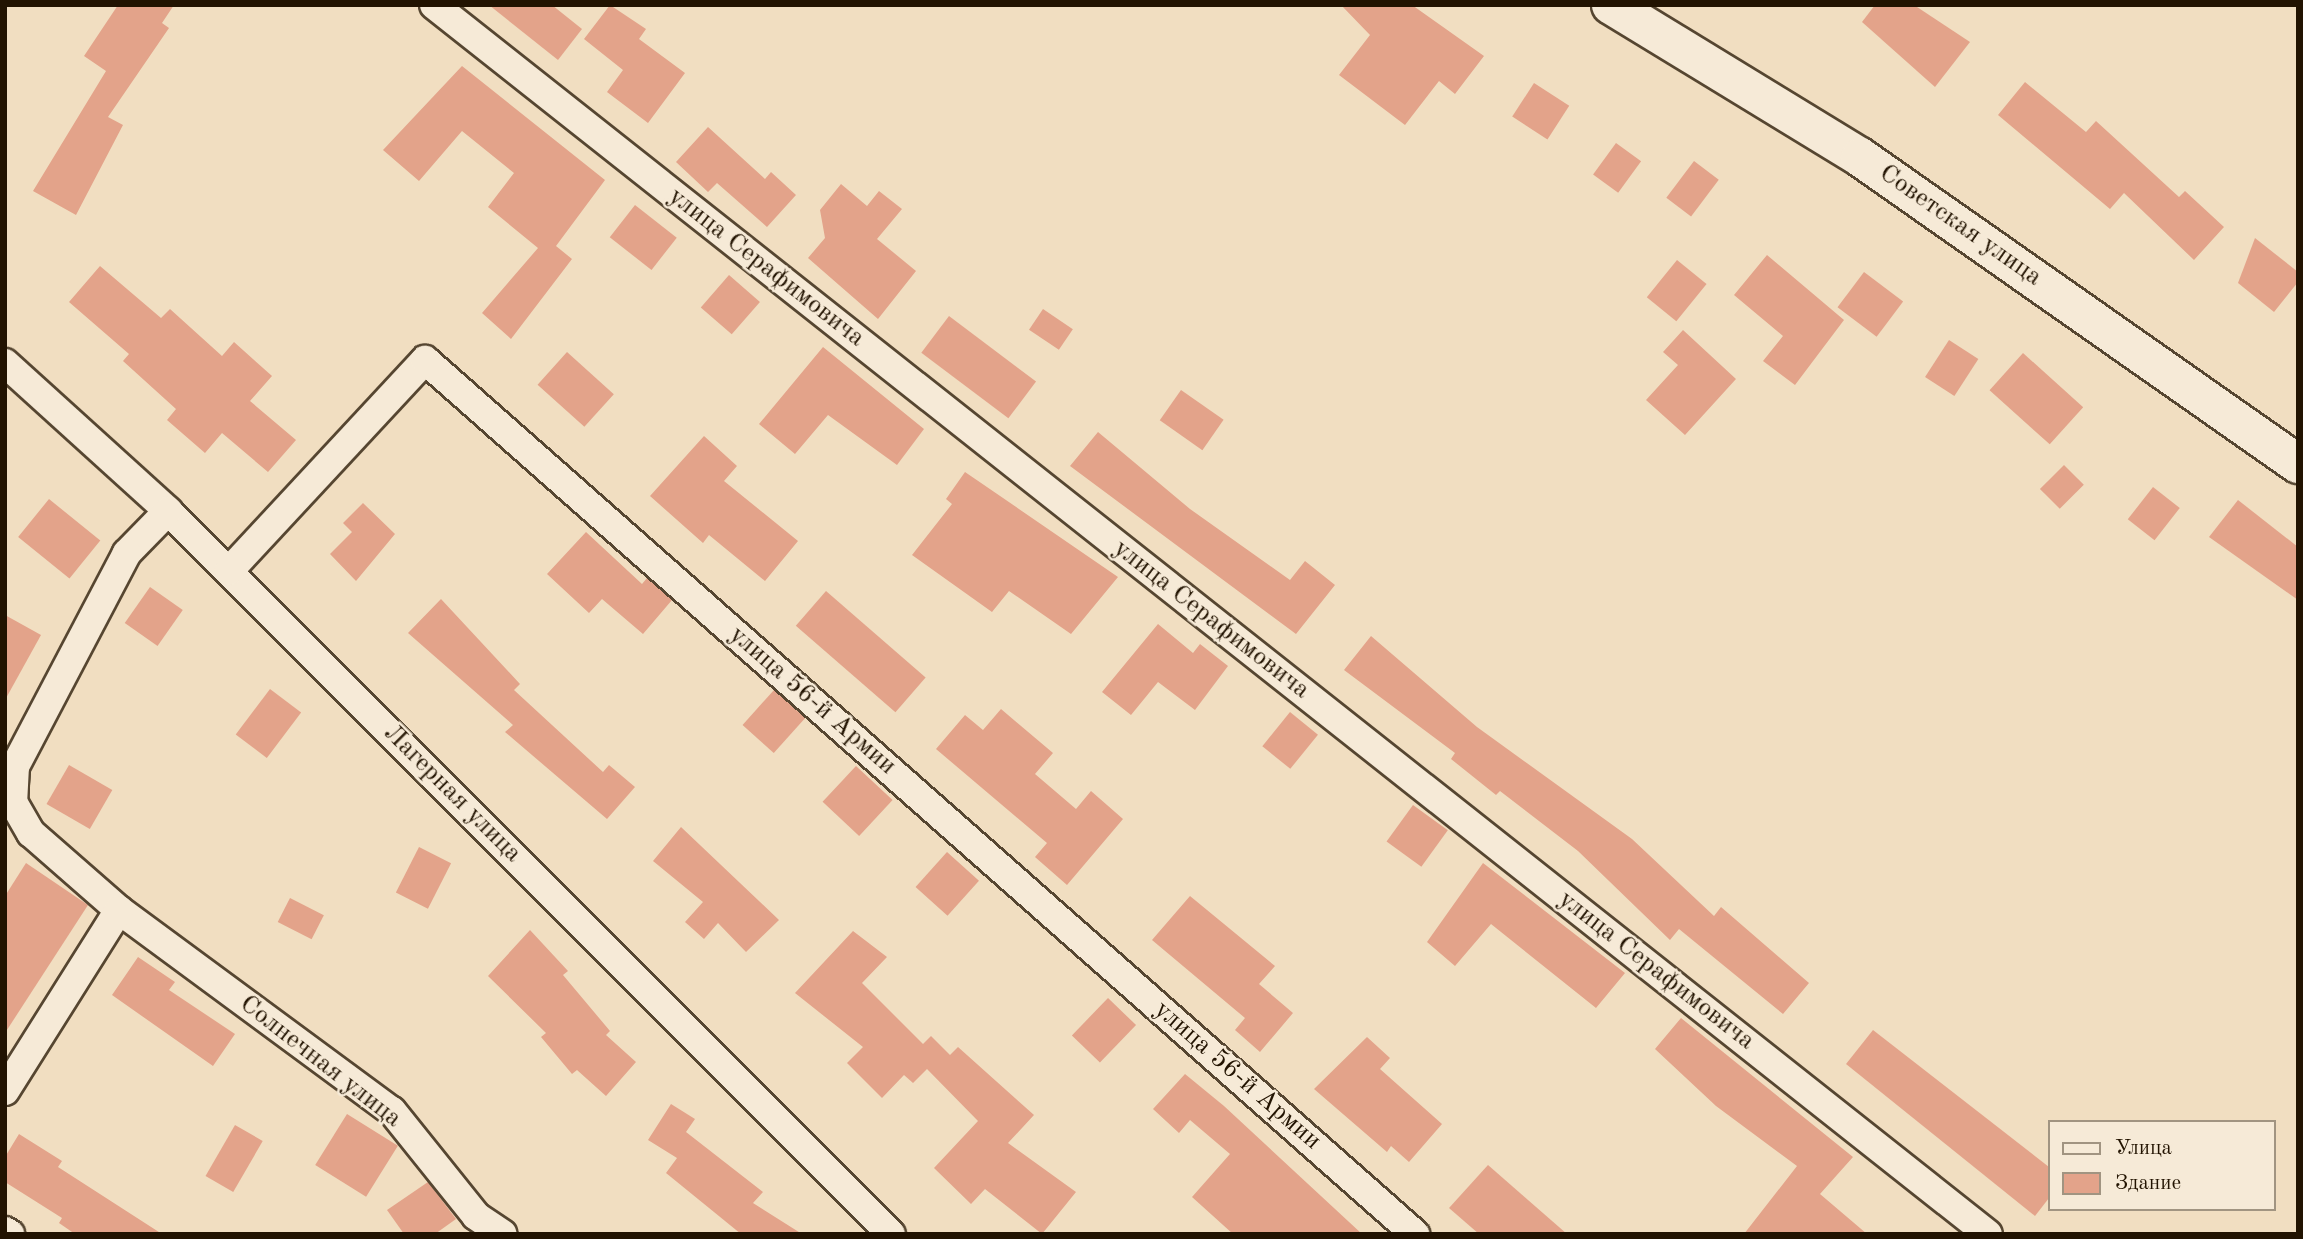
<!DOCTYPE html>
<meta charset="utf-8">
<style>
body{margin:0}
#map{position:relative;width:2303px;height:1239px;overflow:hidden;background:#f1dec1;font-family:"Old Standard TT",serif}
div>[style]{position:absolute}
[style*='--x']{left:calc(var(--x)*1px);top:calc(var(--y)*1px);width:calc(var(--w)*1px);rotate:calc(var(--a)*1deg)}
.building>*{inset:0;background:#e3a38a;transform-origin:0 0}
.roads{filter:drop-shadow(2px 0 #564631) drop-shadow(-2px 0 #564631) drop-shadow(0 2px #564631) drop-shadow(0 -2px #564631)}
.street>*{height:28px;margin:-14px;padding:0 14px;transform-origin:14px;border-radius:14px;background:#f6ead7}
.secondary>*{height:38px;margin:-19px;padding:0 19px;transform-origin:19px;border-radius:19px;background:#f6ead7}
span{translate:-50% -50%;white-space:nowrap;text-align:center;line-height:1.15;-webkit-text-stroke:5px #f6ead7;paint-order:stroke}
.street-label{font-size:26px;color:#221301}
.frame{position:absolute;inset:0;border:7px solid #221301;pointer-events:none}
.legend{position:absolute;left:2048px;top:1120px;width:228px;height:91px;box-sizing:border-box;background:#f6ead7;border:2px solid #a19481;margin:0;padding:9px 12px;list-style:none;font-size:21px;color:#221301}
.legend li{display:flex;align-items:center;gap:14px;height:35px}
.legend b{width:35px;border:2px solid #a19481}
</style>
<div id="map">
<div class="building">
<div style="clip-path:polygon(118px 5px,174px 5px,162px 23px,169px 28px,108px 117px,123px 125px,76px 215px,33px 191px,106px 71px,84px 56px)"></div>
<div style="clip-path:polygon(489px 5px,552px 5px,582px 29px,558px 60px)"></div>
<div style="clip-path:polygon(610px 5px,646px 29px,639px 39px,685px 73px,648px 123px,607px 92px,623px 70px,584px 39px)"></div>
<div style="clip-path:polygon(1341px 5px,1412px 5px,1484px 56px,1455px 94px,1439px 81px,1405px 125px,1339px 75px,1370px 35px)"></div>
<div style="clip-path:polygon(1875px 5px,1914px 5px,1970px 42px,1935px 87px,1862px 22px)"></div>
<div style="clip-path:polygon(462px 66px,605px 180px,556px 246px,572px 259px,511px 339px,482px 313px,538px 248px,488px 207px,514px 173px,462px 131px,419px 181px,383px 150px)"></div>
<div style="clip-path:polygon(2025px 82px,2086px 132px,2096px 121px,2179px 197px,2185px 191px,2224px 227px,2194px 260px,2124px 193px,2110px 209px,1998px 115px)"></div>
<div style="left:1534px;top:83px;width:42px;height:40px;rotate:33deg"></div>
<div style="clip-path:polygon(708px 127px,765px 179px,771px 172px,796px 195px,767px 227px,717px 183px,708px 192px,676px 162px)"></div>
<div style="left:1616px;top:143px;width:31px;height:39px;rotate:36deg"></div>
<div style="left:1694px;top:161px;width:31px;height:46px;rotate:37deg"></div>
<div style="clip-path:polygon(841px 184px,867px 206px,879px 191px,902px 209px,877px 239px,916px 271px,878px 319px,808px 258px,825px 238px,820px 210px)"></div>
<div style="left:635px;top:205px;width:53px;height:41px;rotate:38deg"></div>
<div style="clip-path:polygon(2255px 238px,2298px 272px,2298px 282px,2274px 312px,2238px 283px)"></div>
<div style="clip-path:polygon(1767px 255px,1844px 320px,1795px 385px,1763px 361px,1783px 336px,1734px 295px)"></div>
<div style="left:1677px;top:260px;width:38px;height:48px;rotate:39deg"></div>
<div style="clip-path:polygon(100px 266px,161px 318px,170px 309px,222px 356px,234px 342px,272px 376px,250px 401px,296px 440px,268px 472px,222px 433px,205px 453px,167px 420px,176px 409px,123px 361px,129px 354px,69px 302px)"></div>
<div style="left:1864px;top:272px;width:49px;height:44px;rotate:37deg"></div>
<div style="left:729px;top:275px;width:41px;height:43px;rotate:41deg"></div>
<div style="left:1043px;top:309px;width:36px;height:25px;rotate:34deg"></div>
<div style="left:949px;top:316px;width:109px;height:46px;rotate:37deg"></div>
<div style="clip-path:polygon(1683px 330px,1736px 379px,1685px 435px,1646px 400px,1678px 365px,1663px 352px)"></div>
<div style="left:1949px;top:340px;width:35px;height:44px;rotate:33deg"></div>
<div style="clip-path:polygon(823px 347px,924px 429px,897px 465px,828px 415px,795px 454px,759px 424px)"></div>
<div style="left:567px;top:352px;width:63px;height:44px;rotate:42deg"></div>
<div style="left:2023px;top:353px;width:81px;height:50px;rotate:42deg"></div>
<div style="left:1181px;top:390px;width:52px;height:37px;rotate:35deg"></div>
<div style="clip-path:polygon(1098px 432px,1190px 509px,1290px 580px,1305px 561px,1335px 585px,1296px 634px,1070px 466px)"></div>
<div style="clip-path:polygon(704px 436px,737px 466px,724px 481px,798px 541px,765px 581px,709px 535px,703px 543px,650px 496px)"></div>
<div style="left:2064px;top:465px;width:28px;height:34px;rotate:45deg"></div>
<div style="clip-path:polygon(965px 472px,1118px 577px,1071px 634px,1009px 591px,992px 612px,912px 555px,952px 504px,946px 499px)"></div>
<div style="left:2153px;top:487px;width:34px;height:41px;rotate:38deg"></div>
<div style="left:49px;top:499px;width:66px;height:49px;rotate:39deg"></div>
<div style="clip-path:polygon(2238px 500px,2298px 547px,2298px 600px,2209px 537px)"></div>
<div style="clip-path:polygon(363px 503px,395px 534px,356px 581px,330px 554px,352px 532px,343px 523px)"></div>
<div style="clip-path:polygon(586px 532px,642px 584px,647px 578px,672px 600px,643px 634px,602px 599px,589px 613px,547px 574px)"></div>
<div style="left:150px;top:587px;width:40px;height:44px;rotate:35deg"></div>
<div style="left:826px;top:591px;width:132px;height:46px;rotate:41deg"></div>
<div style="clip-path:polygon(441px 599px,520px 684px,514px 690px,603px 772px,609px 765px,635px 787px,607px 819px,505px 732px,513px 725px,408px 633px)"></div>
<div style="clip-path:polygon(5px 615px,41px 635px,5px 700px)"></div>
<div style="clip-path:polygon(1158px 624px,1193px 653px,1200px 644px,1228px 666px,1195px 710px,1158px 682px,1131px 715px,1102px 692px)"></div>
<div style="clip-path:polygon(1371px 636px,1477px 727px,1632px 839px,1714px 916px,1721px 907px,1809px 983px,1783px 1014px,1679px 929px,1670px 940px,1578px 851px,1500px 791px,1496px 795px,1451px 759px,1455px 753px,1344px 670px)"></div>
<div style="left:270px;top:689px;width:39px;height:57px;rotate:37deg"></div>
<div style="left:774px;top:690px;width:42px;height:47px;rotate:42deg"></div>
<div style="clip-path:polygon(1001px 709px,1053px 753px,1035px 774px,1076px 809px,1091px 791px,1123px 819px,1067px 885px,1035px 857px,1047px 843px,936px 749px,965px 715px,983px 730px)"></div>
<div style="left:1290px;top:712px;width:36px;height:44px;rotate:39deg"></div>
<div style="left:69px;top:765px;width:50px;height:45px;rotate:30deg"></div>
<div style="left:856px;top:766px;width:50px;height:49px;rotate:43deg"></div>
<div style="left:1413px;top:805px;width:43px;height:45px;rotate:36deg"></div>
<div style="clip-path:polygon(681px 827px,779px 920px,746px 952px,718px 923px,704px 939px,685px 922px,703px 902px,653px 861px)"></div>
<div style="left:419px;top:847px;width:36px;height:51px;rotate:27deg"></div>
<div style="left:947px;top:852px;width:43px;height:47px;rotate:42deg"></div>
<div style="clip-path:polygon(26px 863px,88px 905px,5px 1033px,5px 896px)"></div>
<div style="clip-path:polygon(1483px 863px,1625px 973px,1596px 1008px,1491px 924px,1455px 966px,1427px 942px)"></div>
<div style="clip-path:polygon(1190px 896px,1275px 966px,1259px 984px,1293px 1013px,1260px 1052px,1235px 1030px,1245px 1018px,1152px 940px)"></div>
<div style="left:290px;top:898px;width:38px;height:27px;rotate:27deg"></div>
<div style="clip-path:polygon(530px 930px,568px 971px,563px 975px,610px 1031px,606px 1035px,636px 1062px,606px 1096px,577px 1070px,572px 1074px,541px 1037px,546px 1033px,488px 976px)"></div>
<div style="clip-path:polygon(853px 931px,887px 957px,862px 983px,923px 1044px,931px 1036px,950px 1055px,958px 1047px,1034px 1115px,1008px 1143px,1076px 1192px,1042px 1234px,985px 1189px,971px 1204px,934px 1168px,978px 1121px,927px 1069px,913px 1083px,904px 1075px,882px 1098px,847px 1063px,863px 1047px,795px 993px)"></div>
<div style="clip-path:polygon(138px 957px,175px 982px,169px 990px,235px 1034px,213px 1066px,112px 995px)"></div>
<div style="left:1108px;top:998px;width:39px;height:52px;rotate:44deg"></div>
<div style="clip-path:polygon(1681px 1018px,1853px 1157px,1820px 1194px,1867px 1234px,1744px 1234px,1797px 1166px,1716px 1106px,1655px 1049px)"></div>
<div style="clip-path:polygon(1873px 1030px,2049px 1167px,2049px 1198px,2035px 1216px,1846px 1064px)"></div>
<div style="clip-path:polygon(1367px 1037px,1390px 1058px,1380px 1069px,1442px 1124px,1409px 1162px,1391px 1146px,1387px 1152px,1314px 1089px)"></div>
<div style="clip-path:polygon(1185px 1074px,1224px 1106px,1362px 1234px,1233px 1234px,1192px 1197px,1230px 1154px,1190px 1120px,1179px 1133px,1153px 1109px)"></div>
<div style="clip-path:polygon(671px 1104px,695px 1119px,686px 1132px,763px 1192px,753px 1203px,802px 1234px,741px 1234px,666px 1173px,677px 1158px,648px 1140px)"></div>
<div style="left:347px;top:1114px;width:60px;height:60px;rotate:32deg"></div>
<div style="left:235px;top:1125px;width:32px;height:59px;rotate:30deg"></div>
<div style="clip-path:polygon(19px 1134px,62px 1161px,58px 1167px,162px 1234px,75px 1234px,59px 1223px,62px 1218px,5px 1182px,5px 1157px)"></div>
<div style="clip-path:polygon(1488px 1165px,1567px 1234px,1479px 1234px,1449px 1208px)"></div>
<div style="clip-path:polygon(428px 1182px,456px 1219px,435px 1234px,404px 1234px,387px 1210px)"></div>
</div>
<div class="roads">
<div class="street">
<div style="--x:434;--y:5;--w:1981;--a:38.34"></div>
<div style="--x:5;--y:363;--w:220;--a:42.2"></div>
<div style="--x:168;--y:511;--w:1022;--a:45"></div>
<div style="--x:168;--y:511;--w:59;--a:134.3"></div>
<div style="--x:127;--y:553;--w:241;--a:117.7"></div>
<div style="--x:15;--y:766;--w:36;--a:93"></div>
<div style="--x:13;--y:802;--w:36;--a:60"></div>
<div style="--x:31;--y:833;--w:117;--a:41.2"></div>
<div style="--x:119;--y:910;--w:339;--a:36.4"></div>
<div style="--x:392;--y:1111;--w:134;--a:51.3"></div>
<div style="--x:476;--y:1216;--w:32;--a:34"></div>
<div style="--x:229;--y:571;--w:288;--a:-47.1"></div>
<div style="--x:425;--y:360;--w:1321;--a:41.44"></div>
<div style="--x:5;--y:1091;--w:214;--a:-57.8"></div>
<div style="--x:5;--y:1231;--w:6;--a:31"></div>
</div>
<div class="secondary">
<div style="--x:1611;--y:5;--w:292;--a:31.4"></div>
<div style="--x:1860;--y:157;--w:535;--a:35.03"></div>
</div>
</div>
<div class="street-label">
<span style="left:1960px;top:226px;rotate:35deg">Советская улица</span>
<span style="left:766px;top:268px;rotate:38deg">улица Серафимовича</span>
<span style="left:1211px;top:620px;rotate:38deg">улица Серафимовича</span>
<span style="left:812px;top:701px;rotate:41deg">улица 56-й Армии</span>
<span style="left:452px;top:794px;rotate:45deg">Лагерная улица</span>
<span style="left:1656px;top:971px;rotate:38deg">улица Серафимовича</span>
<span style="left:320px;top:1062px;rotate:38deg">Солнечная улица</span>
<span style="left:1237px;top:1076px;rotate:41deg">улица 56-й Армии</span>
</div>
<div class="frame"></div>
<ul class="legend">
<li><b style="height:9px;background:#f6ead7"></b>Улица</li>
<li><b style="height:19px;background:#e3a38a"></b>Здание</li>
</ul>
</div>
